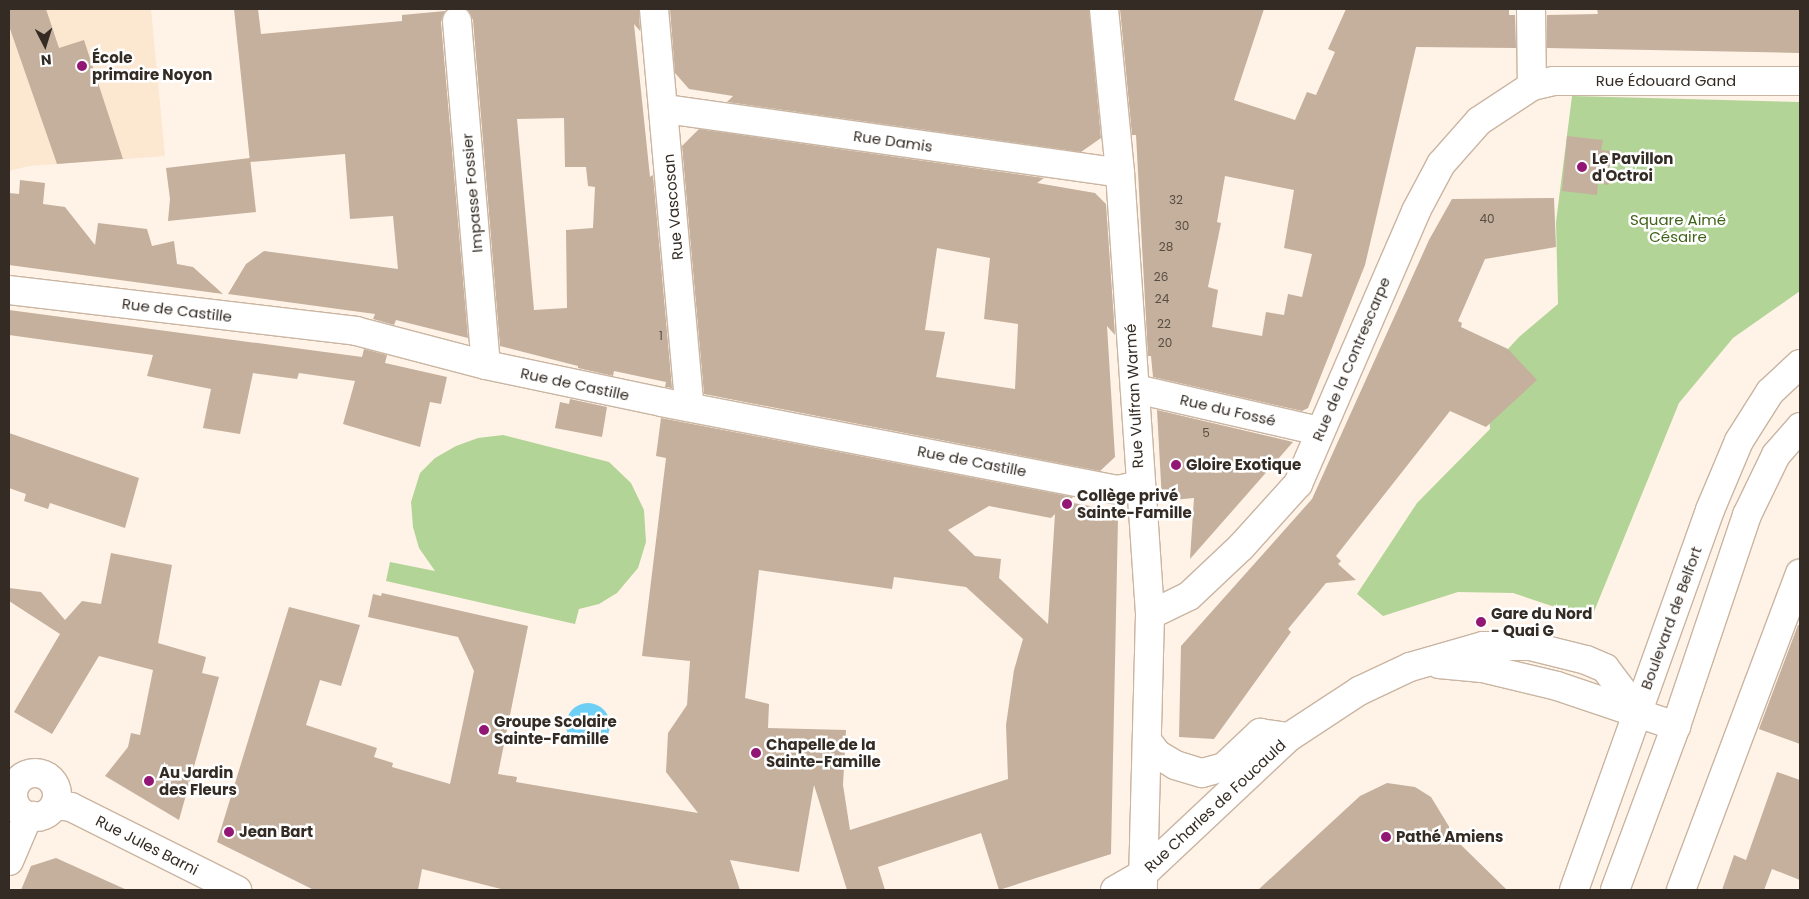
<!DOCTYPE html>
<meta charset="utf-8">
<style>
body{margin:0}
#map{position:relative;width:1809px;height:899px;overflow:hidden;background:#fff2e6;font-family:Poppins,sans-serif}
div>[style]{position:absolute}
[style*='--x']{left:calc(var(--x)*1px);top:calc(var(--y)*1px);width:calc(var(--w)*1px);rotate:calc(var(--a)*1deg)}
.built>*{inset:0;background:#fce7d1}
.green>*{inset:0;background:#b3d497}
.water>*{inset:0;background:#6ecff4}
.round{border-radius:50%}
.building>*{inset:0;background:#c4b09d}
.roads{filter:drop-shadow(1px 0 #c9b5a2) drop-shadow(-1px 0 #c9b5a2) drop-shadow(0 1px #c9b5a2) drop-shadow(0 -1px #c9b5a2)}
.minor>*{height:28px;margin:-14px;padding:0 14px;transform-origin:14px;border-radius:14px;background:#fff}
.secondary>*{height:28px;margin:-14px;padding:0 14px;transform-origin:14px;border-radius:14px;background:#fff}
.secondary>.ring{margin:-14px;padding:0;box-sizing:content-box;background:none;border:28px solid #fff;border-radius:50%}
.dots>*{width:14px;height:14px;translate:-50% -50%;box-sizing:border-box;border:2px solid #fff;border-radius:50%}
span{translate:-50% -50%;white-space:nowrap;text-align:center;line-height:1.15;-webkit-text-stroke:5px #fff;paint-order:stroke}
.number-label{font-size:12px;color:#584d42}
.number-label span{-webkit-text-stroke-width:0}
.poi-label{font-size:15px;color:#342c24;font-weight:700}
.left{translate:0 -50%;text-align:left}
.street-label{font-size:15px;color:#342c24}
.park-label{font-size:15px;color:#41631a}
.frame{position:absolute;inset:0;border:10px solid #342c24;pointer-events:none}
.north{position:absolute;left:20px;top:20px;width:50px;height:50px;-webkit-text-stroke:4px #fff;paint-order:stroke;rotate:175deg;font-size:14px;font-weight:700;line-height:20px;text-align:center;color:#342c24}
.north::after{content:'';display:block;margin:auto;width:18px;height:22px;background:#342c24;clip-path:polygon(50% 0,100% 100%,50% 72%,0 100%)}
</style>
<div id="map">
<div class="built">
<div style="clip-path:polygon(9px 9px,151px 9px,165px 156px,29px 166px,9px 171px)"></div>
</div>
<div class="green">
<div style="clip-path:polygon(1572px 96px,1800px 102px,1800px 291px,1733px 338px,1679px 403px,1591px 619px,1513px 593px,1458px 592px,1383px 616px,1357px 594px,1417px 503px,1490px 429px,1486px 373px,1519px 337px,1558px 304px,1556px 222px)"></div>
<div style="clip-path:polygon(503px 435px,609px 462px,631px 483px,644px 510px,646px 542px,638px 568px,617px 593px,599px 604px,579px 609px,575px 624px,386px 581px,390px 562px,435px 571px,419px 548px,413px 527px,411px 502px,420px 473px,435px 458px,456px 446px,478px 438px)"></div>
</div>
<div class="water">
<div class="round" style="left:566px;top:703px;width:44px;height:44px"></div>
</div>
<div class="building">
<div style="clip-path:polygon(9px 9px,46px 9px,59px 48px,84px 40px,123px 159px,57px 164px,9px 26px)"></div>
<div style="clip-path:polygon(234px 9px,258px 9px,261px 34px,402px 21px,402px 15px,445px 11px,441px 22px,468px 338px,396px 320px,394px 325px,373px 319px,375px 314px,228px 294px,246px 264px,264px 251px,398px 269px,393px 216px,350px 219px,345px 154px,250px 162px)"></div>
<div style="clip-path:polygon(evenodd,467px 9px,639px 9px,640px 31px,634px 24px,650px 177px,653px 175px,672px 388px,665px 387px,666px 382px,614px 371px,613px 376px,578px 368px,578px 366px,500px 346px,473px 20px,467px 9px,564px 118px,565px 167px,586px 167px,588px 186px,595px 187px,593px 228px,566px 230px,567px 308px,534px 310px,517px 119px,564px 118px)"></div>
<div style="clip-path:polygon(670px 9px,1089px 9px,1101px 138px,1081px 152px,727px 102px,733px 96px,689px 89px,675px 73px)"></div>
<div style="clip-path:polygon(evenodd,1120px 9px,1264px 9px,1234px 100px,1295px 120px,1307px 92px,1316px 95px,1335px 52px,1328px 49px,1346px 9px,1509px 10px,1509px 15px,1515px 15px,1516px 48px,1416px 47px,1365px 265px,1308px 408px,1302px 411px,1153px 377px,1151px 356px,1148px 356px,1136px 135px,1132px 135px,1120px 9px,1225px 176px,1294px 190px,1284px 248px,1312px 254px,1302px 297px,1288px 294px,1284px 315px,1266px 312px,1262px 336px,1212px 327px,1218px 290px,1208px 287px,1221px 223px,1217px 222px,1225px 176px)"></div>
<div style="clip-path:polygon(1597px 9px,1800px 9px,1800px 53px,1547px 48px,1547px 15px,1598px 14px)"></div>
<div style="clip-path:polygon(evenodd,699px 129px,1044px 178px,1037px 183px,1095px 193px,1106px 204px,1115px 335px,1107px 326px,1115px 457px,1100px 471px,704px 394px,682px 146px,699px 129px,937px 248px,990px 258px,984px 319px,1018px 324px,1015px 389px,936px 377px,945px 332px,925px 330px,937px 248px)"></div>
<div style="clip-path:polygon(1567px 136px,1603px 140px,1601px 150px,1611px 151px,1608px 185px,1598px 183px,1597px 195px,1562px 191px)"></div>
<div style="clip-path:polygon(250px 158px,256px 212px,168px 221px,170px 199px,166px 168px)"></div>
<div style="clip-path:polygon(20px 180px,45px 183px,43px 204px,65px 207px,95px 245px,98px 223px,147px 229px,152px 246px,174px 241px,177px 264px,193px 267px,223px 294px,9px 265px,9px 193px,19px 194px)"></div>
<div style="clip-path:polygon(1554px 198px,1556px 247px,1485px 259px,1458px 321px,1462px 323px,1461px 327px,1508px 349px,1537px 380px,1486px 427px,1450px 411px,1336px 556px,1341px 561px,1338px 564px,1356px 580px,1326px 583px,1288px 629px,1291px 632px,1214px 739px,1179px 737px,1181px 646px,1312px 499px,1429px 240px,1452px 199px)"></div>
<div style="clip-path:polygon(9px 310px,362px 357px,364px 349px,387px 355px,385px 363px,447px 377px,441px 404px,430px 402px,420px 447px,343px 424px,355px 381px,299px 373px,297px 379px,253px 373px,240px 434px,203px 428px,211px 389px,147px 376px,153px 355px,9px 335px)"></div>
<div style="clip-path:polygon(570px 399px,607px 407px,602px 437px,555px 428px,560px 402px,569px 404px)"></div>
<div style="clip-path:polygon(1157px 410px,1293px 442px,1190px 559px,1194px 498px,1162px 501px)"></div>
<div style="clip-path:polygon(evenodd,661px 418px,1073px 497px,1068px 502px,1111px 510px,1118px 518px,1111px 854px,999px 890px,981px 833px,878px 867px,885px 890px,847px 890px,814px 785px,799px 872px,730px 860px,740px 890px,505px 890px,422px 869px,418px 890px,314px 890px,217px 842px,289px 607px,360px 625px,341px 686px,320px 680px,306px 725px,377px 748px,374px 757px,393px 763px,392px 767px,450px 784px,474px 671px,458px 637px,368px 617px,373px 594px,381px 596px,382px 593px,528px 626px,498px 774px,517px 777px,516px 782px,698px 813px,666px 772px,668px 733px,687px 705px,690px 661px,642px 656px,666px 458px,656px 456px,661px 418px,989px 506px,1051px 518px,1055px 514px,1048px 624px,999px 578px,1001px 559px,975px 556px,948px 530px,989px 506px,661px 418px,759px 570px,892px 589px,894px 577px,966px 587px,1023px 639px,1014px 670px,1006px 725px,1008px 779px,850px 830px,843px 785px,846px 730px,768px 728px,769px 704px,745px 698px,759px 570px)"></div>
<div style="clip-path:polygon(9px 433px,139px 478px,125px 528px,50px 503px,48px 509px,24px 501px,26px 494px,9px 488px)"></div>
<div style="clip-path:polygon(111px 553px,172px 565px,158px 643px,206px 657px,202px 673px,219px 677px,179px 820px,105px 776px,128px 747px,131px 733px,140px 735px,153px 670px,99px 656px,52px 734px,14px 712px,60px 634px,9px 601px,9px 588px,41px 592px,65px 620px,82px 601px,101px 604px)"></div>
<div style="clip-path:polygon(1798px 625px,1800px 625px,1800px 744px,1759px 729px)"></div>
<div style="clip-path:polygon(1777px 772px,1800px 780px,1800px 880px,1772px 869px,1764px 890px,1722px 890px,1734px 855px,1746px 860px)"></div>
<div style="clip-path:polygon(1387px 783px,1415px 787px,1431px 797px,1459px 843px,1507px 890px,1258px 890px,1360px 796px)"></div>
<div style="clip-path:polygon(56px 858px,127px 890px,21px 890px,31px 866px)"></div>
</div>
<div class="roads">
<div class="minor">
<div style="--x:654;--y:9;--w:398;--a:84.9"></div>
<div style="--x:1104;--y:9;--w:165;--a:84.4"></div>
<div style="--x:1120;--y:173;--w:443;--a:86.1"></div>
<div style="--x:1150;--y:615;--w:275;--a:91.5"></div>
<div style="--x:1531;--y:9;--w:77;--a:89.3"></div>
<div style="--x:457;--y:21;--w:345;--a:85.2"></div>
<div style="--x:666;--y:109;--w:458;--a:8"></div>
<div style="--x:9;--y:290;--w:349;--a:6.7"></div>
<div style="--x:356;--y:331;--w:134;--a:14.7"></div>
<div style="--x:486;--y:365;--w:179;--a:11.9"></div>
<div style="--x:661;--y:402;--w:465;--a:10.9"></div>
<div style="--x:1118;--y:490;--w:22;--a:-13"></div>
<div style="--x:1136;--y:389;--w:189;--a:12.9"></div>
<div style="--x:1150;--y:615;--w:43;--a:-26"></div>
<div style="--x:1189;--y:596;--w:71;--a:-43.3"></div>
<div style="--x:1241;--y:547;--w:85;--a:-47.9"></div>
<div style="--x:1298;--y:484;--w:297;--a:-66.6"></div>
<div style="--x:1416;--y:211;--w:53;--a:-62"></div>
<div style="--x:1441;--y:164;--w:57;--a:-48.5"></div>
<div style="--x:1479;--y:121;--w:64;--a:-33.4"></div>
<div style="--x:1532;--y:86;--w:22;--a:-13"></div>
<div style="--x:1553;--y:81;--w:247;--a:0"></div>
<div style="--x:1148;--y:742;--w:15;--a:53"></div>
<div style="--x:1157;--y:754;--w:21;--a:31"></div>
<div style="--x:1175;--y:765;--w:28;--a:17"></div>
<div style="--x:1202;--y:773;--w:23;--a:-15"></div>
<div style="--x:1224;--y:767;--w:50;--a:-43.4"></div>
<div style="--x:1260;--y:733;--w:29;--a:8"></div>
<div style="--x:9;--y:861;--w:43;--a:-67"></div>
<div style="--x:26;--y:821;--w:9;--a:-36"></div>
<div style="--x:1681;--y:890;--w:338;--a:-69.4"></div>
</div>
<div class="secondary">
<div style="--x:1439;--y:664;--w:43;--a:5.3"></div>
<div style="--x:1482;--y:668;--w:77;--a:13.5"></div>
<div style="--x:1557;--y:686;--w:126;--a:18.6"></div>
<div class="ring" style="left:13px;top:773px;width:16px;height:16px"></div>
<div style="--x:55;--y:805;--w:16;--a:7"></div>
<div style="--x:71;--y:807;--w:186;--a:26.6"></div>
<div style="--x:1115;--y:890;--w:34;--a:-30"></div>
<div style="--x:1144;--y:873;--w:199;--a:-43.2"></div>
<div style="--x:1289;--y:737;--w:84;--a:-33.3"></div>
<div style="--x:1359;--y:691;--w:56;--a:-25.2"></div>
<div style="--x:1410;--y:667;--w:76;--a:-16"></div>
<div style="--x:1483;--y:646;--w:47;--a:0"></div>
<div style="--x:1530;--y:646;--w:58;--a:14"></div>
<div style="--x:1586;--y:660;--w:21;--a:23"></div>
<div style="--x:1605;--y:668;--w:53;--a:52.7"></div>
<div style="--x:1574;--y:890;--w:404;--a:-70.3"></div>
<div style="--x:1710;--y:510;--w:75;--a:-67.2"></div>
<div style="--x:1739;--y:441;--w:58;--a:-57.7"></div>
<div style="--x:1770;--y:392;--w:41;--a:-43"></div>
<div style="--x:1615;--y:890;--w:175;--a:-69.6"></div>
<div style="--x:1676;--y:726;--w:223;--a:-71.4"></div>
<div style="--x:1747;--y:515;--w:67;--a:-64.2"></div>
<div style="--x:1776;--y:455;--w:37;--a:-49"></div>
</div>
</div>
<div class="dots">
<div style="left:82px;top:66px;background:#921673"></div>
<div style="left:1582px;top:167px;background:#921673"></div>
<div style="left:1176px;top:465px;background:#921673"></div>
<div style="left:1067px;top:504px;background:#921673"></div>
<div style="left:1481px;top:622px;background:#921673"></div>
<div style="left:484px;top:730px;background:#921673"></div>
<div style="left:756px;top:753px;background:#921673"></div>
<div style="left:149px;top:781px;background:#921673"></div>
<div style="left:229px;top:832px;background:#921673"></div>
<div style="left:1386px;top:837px;background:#921673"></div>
</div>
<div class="number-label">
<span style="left:1176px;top:200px">32</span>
<span style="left:1487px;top:219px">40</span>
<span style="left:1182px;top:226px">30</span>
<span style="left:1166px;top:247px">28</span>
<span style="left:1161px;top:277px">26</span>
<span style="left:1162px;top:299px">24</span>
<span style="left:1164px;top:324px">22</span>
<span style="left:661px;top:336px">1</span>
<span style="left:1165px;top:343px">20</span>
<span style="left:1206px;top:433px">5</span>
</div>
<div class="poi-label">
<span class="left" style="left:92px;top:66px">École<br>primaire Noyon</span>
<span class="left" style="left:1592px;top:167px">Le Pavillon<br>d'Octroi</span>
<span class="left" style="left:1186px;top:465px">Gloire Exotique</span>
<span class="left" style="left:1077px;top:504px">Collège privé<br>Sainte-Famille</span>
<span class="left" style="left:1491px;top:622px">Gare du Nord<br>- Quai G</span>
<span class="left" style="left:494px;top:730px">Groupe Scolaire<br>Sainte-Famille</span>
<span class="left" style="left:766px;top:753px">Chapelle de la<br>Sainte-Famille</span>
<span class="left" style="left:159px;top:781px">Au Jardin<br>des Fleurs</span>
<span class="left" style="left:239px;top:832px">Jean Bart</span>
<span class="left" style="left:1396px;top:837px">Pathé Amiens</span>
</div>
<div class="street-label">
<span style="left:1666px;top:81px">Rue Édouard Gand</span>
<span style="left:893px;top:141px;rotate:8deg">Rue Damis</span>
<span style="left:472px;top:193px;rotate:-95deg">Impasse Fossier</span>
<span style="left:673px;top:207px;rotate:-95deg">Rue Vascosan</span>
<span style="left:177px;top:310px;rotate:7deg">Rue de Castille</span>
<span style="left:1351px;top:359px;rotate:-67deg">Rue de la Contrescarpe</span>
<span style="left:575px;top:384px;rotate:12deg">Rue de Castille</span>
<span style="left:1134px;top:396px;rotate:-93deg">Rue Vulfran Warmé</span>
<span style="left:1228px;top:410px;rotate:13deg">Rue du Fossé</span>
<span style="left:972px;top:461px;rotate:11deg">Rue de Castille</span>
<span style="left:1671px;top:618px;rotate:-70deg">Boulevard de Belfort</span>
<span style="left:1215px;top:806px;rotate:-43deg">Rue Charles de Foucauld</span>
<span style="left:147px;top:845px;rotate:27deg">Rue Jules Barni</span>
</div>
<div class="park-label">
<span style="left:1678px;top:228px">Square Aimé<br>Césaire</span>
</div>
<div class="frame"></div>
<div class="north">N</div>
</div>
